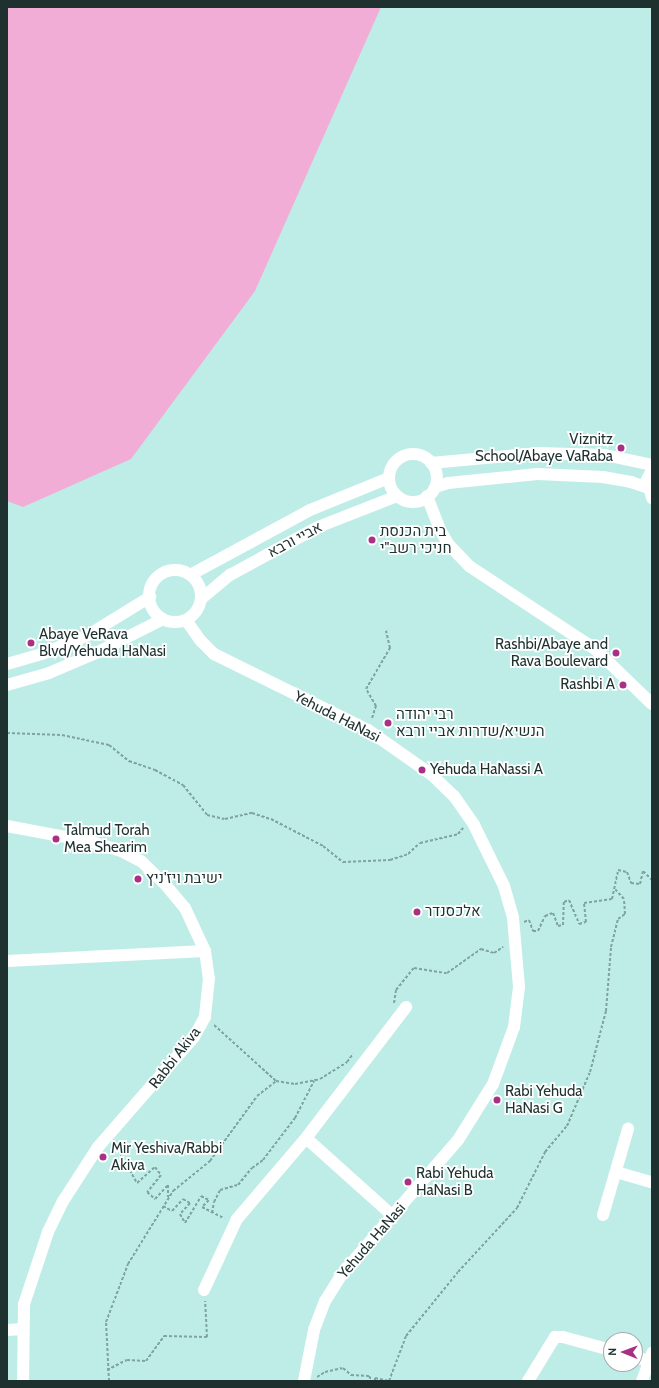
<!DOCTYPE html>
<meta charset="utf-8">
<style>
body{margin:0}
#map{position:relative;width:659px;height:1388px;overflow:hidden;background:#beede7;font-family:Cabin,Heebo,sans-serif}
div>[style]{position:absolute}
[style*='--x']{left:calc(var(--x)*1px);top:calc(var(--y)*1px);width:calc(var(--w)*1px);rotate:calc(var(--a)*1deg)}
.green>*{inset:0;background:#f1add6}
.path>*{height:2px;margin-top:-1px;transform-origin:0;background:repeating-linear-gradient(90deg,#7fa39e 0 3px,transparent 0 5px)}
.minor>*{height:12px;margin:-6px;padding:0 6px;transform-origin:6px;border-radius:6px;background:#fff}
.minor>.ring{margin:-6px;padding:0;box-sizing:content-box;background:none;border:12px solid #fff;border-radius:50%}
.dots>*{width:11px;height:11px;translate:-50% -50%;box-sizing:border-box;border:2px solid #fff;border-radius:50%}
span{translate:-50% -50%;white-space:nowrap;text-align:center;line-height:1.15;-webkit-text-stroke:3.5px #fff;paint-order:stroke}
.poi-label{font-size:15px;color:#1e312f}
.right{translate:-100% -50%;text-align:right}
.left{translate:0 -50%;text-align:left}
.street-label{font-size:15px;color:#1e312f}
.frame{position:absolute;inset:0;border:8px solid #1e312f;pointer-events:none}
.north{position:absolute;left:603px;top:1332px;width:40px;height:40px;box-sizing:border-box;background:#fff;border:1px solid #a5adac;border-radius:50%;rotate:271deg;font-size:11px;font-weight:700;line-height:16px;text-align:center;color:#1e312f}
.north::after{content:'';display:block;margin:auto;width:14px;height:18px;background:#aa3085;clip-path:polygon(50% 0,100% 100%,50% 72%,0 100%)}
</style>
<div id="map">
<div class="green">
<div style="clip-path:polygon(7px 7px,381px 7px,255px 291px,131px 459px,23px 507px,7px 501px)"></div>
</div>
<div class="path">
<div style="--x:372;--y:718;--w:13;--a:-72"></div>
<div style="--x:376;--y:706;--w:20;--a:-120"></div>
<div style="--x:366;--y:689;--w:48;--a:-59.7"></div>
<div style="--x:390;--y:648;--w:18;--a:-103"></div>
<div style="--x:7;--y:733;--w:55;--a:2.1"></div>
<div style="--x:62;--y:735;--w:48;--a:12"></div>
<div style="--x:109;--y:745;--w:26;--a:39"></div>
<div style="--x:129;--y:761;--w:28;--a:19"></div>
<div style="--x:155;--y:770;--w:32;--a:28"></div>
<div style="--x:183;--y:785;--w:38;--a:51"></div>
<div style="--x:207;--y:815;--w:18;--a:13"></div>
<div style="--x:225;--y:819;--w:28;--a:-13"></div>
<div style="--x:252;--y:813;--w:20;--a:18"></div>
<div style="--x:271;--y:819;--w:59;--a:27.4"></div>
<div style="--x:323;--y:846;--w:26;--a:39"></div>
<div style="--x:343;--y:862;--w:47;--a:-2.4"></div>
<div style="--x:390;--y:860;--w:19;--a:-18"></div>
<div style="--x:408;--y:854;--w:16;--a:-43"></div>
<div style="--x:420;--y:843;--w:39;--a:-13"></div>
<div style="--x:458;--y:834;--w:8;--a:-50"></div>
<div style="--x:524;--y:922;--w:5;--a:-22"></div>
<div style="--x:529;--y:920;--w:12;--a:70"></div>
<div style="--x:533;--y:931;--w:5;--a:0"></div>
<div style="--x:538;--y:931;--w:17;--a:-65"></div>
<div style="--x:545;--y:916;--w:9;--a:-21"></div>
<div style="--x:553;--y:913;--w:14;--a:69"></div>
<div style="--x:558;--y:926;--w:5;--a:-11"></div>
<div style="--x:563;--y:925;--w:23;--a:-88"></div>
<div style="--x:564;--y:902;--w:5;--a:-22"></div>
<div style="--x:569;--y:900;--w:26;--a:67"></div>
<div style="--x:579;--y:924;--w:7;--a:-16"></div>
<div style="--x:586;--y:922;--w:19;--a:-96"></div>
<div style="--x:584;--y:903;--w:28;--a:-8"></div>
<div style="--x:612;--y:899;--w:30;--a:-78"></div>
<div style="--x:618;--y:870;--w:9;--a:13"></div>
<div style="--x:627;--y:872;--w:12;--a:70"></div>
<div style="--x:631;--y:883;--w:9;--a:6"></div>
<div style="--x:640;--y:884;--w:13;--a:-77"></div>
<div style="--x:643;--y:871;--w:13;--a:45"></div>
<div style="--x:394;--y:1003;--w:13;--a:-81"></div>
<div style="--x:396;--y:990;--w:28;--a:-51"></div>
<div style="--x:414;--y:968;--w:33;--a:9"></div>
<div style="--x:447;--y:973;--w:42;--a:-35.2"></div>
<div style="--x:481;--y:949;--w:14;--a:17"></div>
<div style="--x:494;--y:953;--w:11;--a:-34"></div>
<div style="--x:214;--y:1025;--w:84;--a:42.1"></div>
<div style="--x:276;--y:1081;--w:19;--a:9"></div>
<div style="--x:295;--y:1084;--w:25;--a:-11"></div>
<div style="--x:320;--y:1079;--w:32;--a:-32"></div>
<div style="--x:347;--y:1062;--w:10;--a:-53"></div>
<div style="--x:115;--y:1144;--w:45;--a:60.6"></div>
<div style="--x:137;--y:1183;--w:24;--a:-42"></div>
<div style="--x:155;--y:1167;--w:10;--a:53"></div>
<div style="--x:161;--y:1175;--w:22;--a:129"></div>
<div style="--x:147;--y:1192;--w:11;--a:41"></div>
<div style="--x:155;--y:1199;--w:19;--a:-47"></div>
<div style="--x:168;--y:1185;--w:12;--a:90"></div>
<div style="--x:163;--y:1206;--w:10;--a:29"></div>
<div style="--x:172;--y:1211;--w:16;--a:-47"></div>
<div style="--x:183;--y:1199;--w:8;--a:30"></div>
<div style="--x:190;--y:1203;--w:15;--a:132"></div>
<div style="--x:180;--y:1214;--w:10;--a:61"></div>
<div style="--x:185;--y:1223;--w:31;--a:-59"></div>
<div style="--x:201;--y:1196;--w:9;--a:27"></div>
<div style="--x:209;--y:1200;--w:10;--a:135"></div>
<div style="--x:202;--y:1207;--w:25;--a:27"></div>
<div style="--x:212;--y:1213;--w:11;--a:-80"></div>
<div style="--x:214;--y:1202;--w:13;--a:-63"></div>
<div style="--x:220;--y:1190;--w:19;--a:-16"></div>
<div style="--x:238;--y:1185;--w:22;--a:-51"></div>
<div style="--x:252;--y:1168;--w:14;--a:-36"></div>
<div style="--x:263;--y:1160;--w:53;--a:-52.7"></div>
<div style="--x:295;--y:1118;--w:42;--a:-62.8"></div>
<div style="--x:620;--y:1364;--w:7;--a:16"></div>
<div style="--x:107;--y:1370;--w:22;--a:-27"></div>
<div style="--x:127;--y:1360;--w:19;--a:3"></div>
<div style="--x:146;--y:1361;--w:31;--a:-54"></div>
<div style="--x:164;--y:1336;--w:43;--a:1.3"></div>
<div style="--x:207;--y:1337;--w:36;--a:-93"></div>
<div style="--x:317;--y:1377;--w:9;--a:-32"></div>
<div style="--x:325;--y:1372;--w:18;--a:-13"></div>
<div style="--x:343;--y:1368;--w:11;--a:41"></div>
<div style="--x:351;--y:1375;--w:18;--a:3"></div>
<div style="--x:369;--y:1376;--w:6;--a:59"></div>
<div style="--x:109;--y:1381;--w:59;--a:-92.9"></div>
<div style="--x:106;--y:1322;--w:62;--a:-69.2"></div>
<div style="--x:128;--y:1264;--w:86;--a:-58.3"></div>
<div style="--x:173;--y:1191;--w:48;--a:-39"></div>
<div style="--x:210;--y:1161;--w:80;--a:-54.1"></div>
<div style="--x:257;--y:1096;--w:24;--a:-38"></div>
<div style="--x:375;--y:1381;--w:3;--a:-90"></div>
<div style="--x:375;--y:1378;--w:14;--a:12"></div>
<div style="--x:389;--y:1381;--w:48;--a:-69.3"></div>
<div style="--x:406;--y:1336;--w:82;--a:-50.9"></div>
<div style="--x:458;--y:1272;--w:87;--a:-47.3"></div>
<div style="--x:517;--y:1208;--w:63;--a:-63.4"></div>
<div style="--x:545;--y:1152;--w:34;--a:-50"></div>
<div style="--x:567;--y:1126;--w:59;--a:-66.9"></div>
<div style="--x:590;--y:1072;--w:63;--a:-75.3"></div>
<div style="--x:606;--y:1011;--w:64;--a:-85.5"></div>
<div style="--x:611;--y:947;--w:29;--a:-76"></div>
<div style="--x:618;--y:919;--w:9;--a:-36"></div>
<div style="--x:625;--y:914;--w:15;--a:-94"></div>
<div style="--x:624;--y:899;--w:13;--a:-132"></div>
</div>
<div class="minor">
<div class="ring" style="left:389px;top:454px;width:36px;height:36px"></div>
<div style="--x:431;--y:463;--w:107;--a:-5.3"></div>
<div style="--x:538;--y:453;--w:67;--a:1.7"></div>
<div style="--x:605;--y:455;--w:48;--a:12"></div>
<div style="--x:652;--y:470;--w:11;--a:117"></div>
<div style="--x:647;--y:480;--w:19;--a:74"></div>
<div style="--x:435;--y:487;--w:14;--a:-17"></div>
<div style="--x:448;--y:483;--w:90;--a:-5.7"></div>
<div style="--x:538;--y:474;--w:65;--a:2.6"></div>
<div style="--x:603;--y:477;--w:28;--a:10"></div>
<div style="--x:631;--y:482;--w:18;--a:19"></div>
<div style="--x:427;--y:496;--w:34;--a:69"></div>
<div style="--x:439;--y:528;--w:20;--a:60"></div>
<div style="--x:449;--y:545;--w:29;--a:46"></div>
<div style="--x:469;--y:566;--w:151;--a:33.4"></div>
<div style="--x:595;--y:649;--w:79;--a:44"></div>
<div class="ring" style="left:149px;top:570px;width:40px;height:40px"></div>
<div style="--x:190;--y:575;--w:136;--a:-28.4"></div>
<div style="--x:310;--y:510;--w:85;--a:-22.1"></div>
<div style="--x:201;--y:599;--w:38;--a:-40"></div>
<div style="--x:230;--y:575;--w:100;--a:-28.6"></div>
<div style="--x:318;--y:527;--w:85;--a:-21.4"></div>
<div style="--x:186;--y:620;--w:24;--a:55"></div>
<div style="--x:200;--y:640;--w:20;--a:45"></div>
<div style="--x:214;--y:654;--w:172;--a:26.3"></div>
<div style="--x:368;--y:730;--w:78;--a:35.1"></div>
<div style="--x:432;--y:775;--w:30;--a:44"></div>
<div style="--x:454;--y:796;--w:35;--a:55"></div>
<div style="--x:474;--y:825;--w:68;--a:63.8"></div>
<div style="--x:504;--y:886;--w:33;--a:74"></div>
<div style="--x:513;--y:918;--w:69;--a:85"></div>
<div style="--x:519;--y:987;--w:40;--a:97.1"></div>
<div style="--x:514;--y:1027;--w:61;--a:110.2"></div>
<div style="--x:493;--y:1084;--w:66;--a:122"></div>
<div style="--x:458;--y:1140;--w:177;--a:130.9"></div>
<div style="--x:342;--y:1274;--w:32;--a:122"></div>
<div style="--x:325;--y:1301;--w:31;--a:111"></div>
<div style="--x:314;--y:1330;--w:52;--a:101.1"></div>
<div style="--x:7;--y:664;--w:36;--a:-16"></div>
<div style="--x:42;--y:654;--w:50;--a:-22.4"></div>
<div style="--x:88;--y:635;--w:73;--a:-31.5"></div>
<div style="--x:7;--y:685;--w:44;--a:-15.9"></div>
<div style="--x:49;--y:673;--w:51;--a:-23.1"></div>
<div style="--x:96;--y:653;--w:75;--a:-26.9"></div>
<div style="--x:7;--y:826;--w:86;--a:10.7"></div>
<div style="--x:92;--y:842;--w:28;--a:17"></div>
<div style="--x:119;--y:850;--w:25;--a:27"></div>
<div style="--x:141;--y:861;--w:32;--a:44"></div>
<div style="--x:164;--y:883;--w:33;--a:50"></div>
<div style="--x:185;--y:908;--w:47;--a:65.1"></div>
<div style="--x:205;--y:951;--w:27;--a:82"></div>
<div style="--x:209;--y:978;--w:39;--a:96"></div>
<div style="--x:205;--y:1017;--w:23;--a:119"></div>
<div style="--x:194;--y:1037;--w:146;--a:131.1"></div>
<div style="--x:98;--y:1147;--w:64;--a:122.9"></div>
<div style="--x:63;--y:1201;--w:34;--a:116"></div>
<div style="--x:48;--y:1232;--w:76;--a:108.4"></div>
<div style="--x:24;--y:1304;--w:77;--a:90.7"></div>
<div style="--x:7;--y:961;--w:198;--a:-2.9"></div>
<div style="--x:306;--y:1138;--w:117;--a:41.9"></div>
<div style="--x:616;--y:1172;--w:37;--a:16"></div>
<div style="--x:603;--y:1215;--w:90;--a:-73.8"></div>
<div style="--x:204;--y:1290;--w:78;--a:-65.1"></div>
<div style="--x:237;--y:1219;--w:106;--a:-49.6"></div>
<div style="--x:306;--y:1138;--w:165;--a:-52.6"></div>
<div style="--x:7;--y:1330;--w:15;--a:-4"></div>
<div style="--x:635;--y:1357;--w:15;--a:16"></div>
<div style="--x:528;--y:1381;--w:52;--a:-58.5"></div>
<div style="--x:555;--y:1337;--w:8;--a:0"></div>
<div style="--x:563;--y:1337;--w:50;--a:15.2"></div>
<div style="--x:642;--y:1381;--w:30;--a:-70"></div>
</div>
<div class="dots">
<div style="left:621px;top:448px;background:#aa3085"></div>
<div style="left:372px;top:540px;background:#aa3085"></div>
<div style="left:31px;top:643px;background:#aa3085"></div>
<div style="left:616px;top:653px;background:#aa3085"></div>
<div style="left:623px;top:685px;background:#aa3085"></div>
<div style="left:388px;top:723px;background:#aa3085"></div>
<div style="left:422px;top:770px;background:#aa3085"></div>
<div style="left:56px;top:839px;background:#aa3085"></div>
<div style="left:138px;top:879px;background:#aa3085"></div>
<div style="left:417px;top:912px;background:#aa3085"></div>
<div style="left:497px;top:1100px;background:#aa3085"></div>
<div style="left:103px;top:1157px;background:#aa3085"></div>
<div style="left:408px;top:1182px;background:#aa3085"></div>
</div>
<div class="poi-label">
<span class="right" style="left:613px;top:448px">Viznitz<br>School/Abaye VaRaba</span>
<span class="left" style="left:380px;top:540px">בית הכנסת<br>חניכי רשב"י</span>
<span class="left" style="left:39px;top:643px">Abaye VeRava<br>Blvd/Yehuda HaNasi</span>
<span class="right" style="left:608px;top:653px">Rashbi/Abaye and<br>Rava Boulevard</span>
<span class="right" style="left:615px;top:685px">Rashbi A</span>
<span class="left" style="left:396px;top:723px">רבי יהודה<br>הנשיא/שדרות אביי ורבא</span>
<span class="left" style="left:430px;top:770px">Yehuda HaNassi A</span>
<span class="left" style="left:64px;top:839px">Talmud Torah<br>Mea Shearim</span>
<span class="left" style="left:146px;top:879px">ישיבת ויז'ניץ</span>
<span class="left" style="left:425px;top:912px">אלכסנדר</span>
<span class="left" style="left:505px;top:1100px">Rabi Yehuda<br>HaNasi G</span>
<span class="left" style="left:111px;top:1157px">Mir Yeshiva/Rabbi<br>Akiva</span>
<span class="left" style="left:416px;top:1182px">Rabi Yehuda<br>HaNasi B</span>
</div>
<div class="street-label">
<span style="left:295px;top:540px;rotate:-28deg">אביי ורבא</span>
<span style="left:337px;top:717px;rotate:27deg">Yehuda HaNasi</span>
<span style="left:175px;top:1058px;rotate:-52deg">Rabbi Akiva</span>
<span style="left:372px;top:1241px;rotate:-49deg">Yehuda HaNasi</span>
</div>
<div class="frame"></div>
<div class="north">N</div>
</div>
